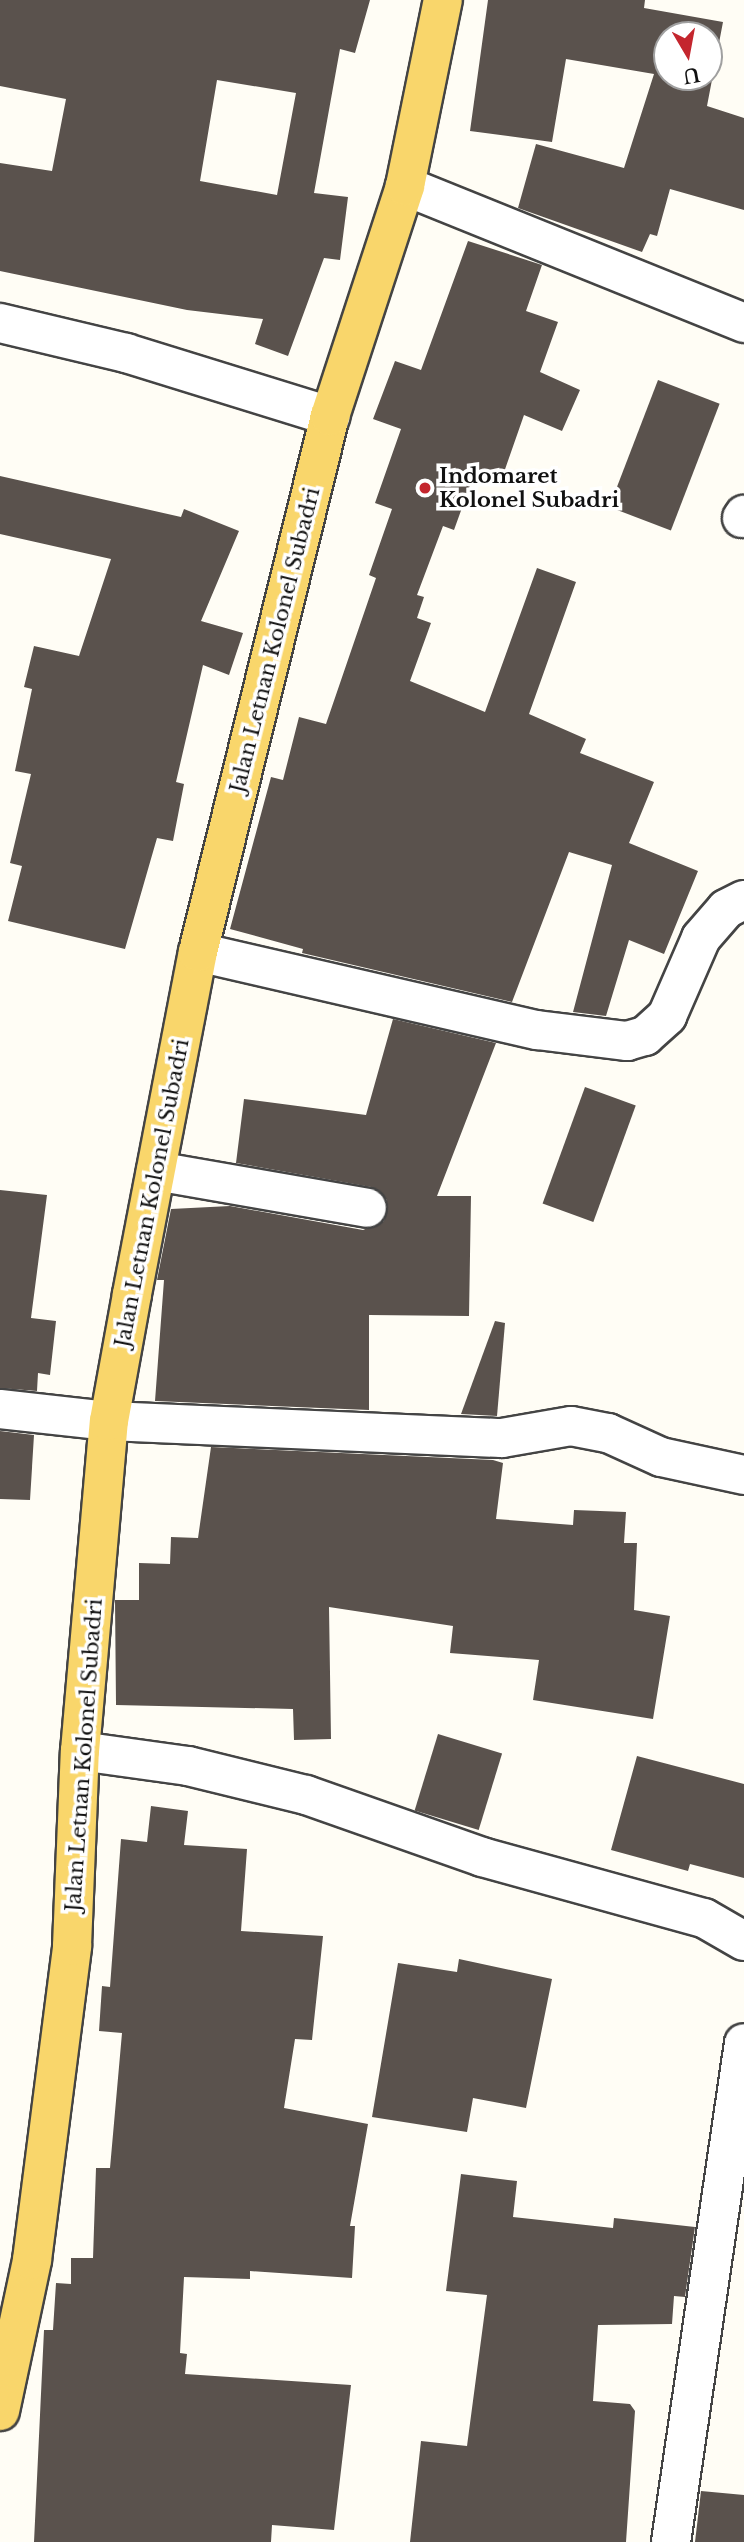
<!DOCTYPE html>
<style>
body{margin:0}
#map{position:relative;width:744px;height:2542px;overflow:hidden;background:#fffdf5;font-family:"Libre Baskerville",serif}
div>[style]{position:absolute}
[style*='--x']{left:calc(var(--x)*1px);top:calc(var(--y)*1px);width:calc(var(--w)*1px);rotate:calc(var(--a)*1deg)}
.building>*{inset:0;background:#5a524d;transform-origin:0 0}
.roads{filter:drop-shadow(2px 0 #444) drop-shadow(-2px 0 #444) drop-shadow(0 2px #444) drop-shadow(0 -2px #444)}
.minor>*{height:38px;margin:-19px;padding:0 19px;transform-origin:19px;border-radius:19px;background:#fff}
.major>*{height:38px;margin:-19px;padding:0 19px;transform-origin:19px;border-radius:19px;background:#f9d66b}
.dots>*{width:19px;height:19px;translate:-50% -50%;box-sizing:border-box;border:4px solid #fff;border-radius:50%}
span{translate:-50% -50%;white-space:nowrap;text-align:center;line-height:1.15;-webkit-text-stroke:7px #fff;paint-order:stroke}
.poi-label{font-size:21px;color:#111;font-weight:700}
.left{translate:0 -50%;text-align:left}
.street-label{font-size:21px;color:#111}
.north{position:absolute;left:653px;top:21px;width:70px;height:70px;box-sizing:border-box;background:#fff;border:2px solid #a0a0a0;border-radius:50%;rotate:170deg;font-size:19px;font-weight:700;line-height:28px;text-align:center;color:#111}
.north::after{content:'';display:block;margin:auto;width:24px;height:32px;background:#c4262e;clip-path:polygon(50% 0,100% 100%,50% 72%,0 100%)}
</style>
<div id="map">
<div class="building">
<div style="clip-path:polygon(evenodd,0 0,370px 0,355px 53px,340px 49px,314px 193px,348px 197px,340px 260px,324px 258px,288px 356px,255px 344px,263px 319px,187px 310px,0 271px,0 163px,52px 171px,66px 99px,0 86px,0 0,217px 80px,296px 93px,277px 195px,200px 181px,217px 80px)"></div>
<div style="clip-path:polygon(evenodd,488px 0,645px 0,644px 8px,723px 22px,707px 106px,744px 118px,744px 210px,670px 189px,657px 236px,650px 234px,642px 252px,518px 208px,536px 144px,624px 168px,654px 74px,566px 59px,552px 142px,470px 131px,488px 0,667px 35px,709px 35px,709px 77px,667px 77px,667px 35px)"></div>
<div style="clip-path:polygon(468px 241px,542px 265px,526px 311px,558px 322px,540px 372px,580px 390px,562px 431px,524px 415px,502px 478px,476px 469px,454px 530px,443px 526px,417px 595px,424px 597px,417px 618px,431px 623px,410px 681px,485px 712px,537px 568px,576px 582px,529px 714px,586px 739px,580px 753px,654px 782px,629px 843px,698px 871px,664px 954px,629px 940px,606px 1016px,573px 1012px,612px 865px,569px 852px,512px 1002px,302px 953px,303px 949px,230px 929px,271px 777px,283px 780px,299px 717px,326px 724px,376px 578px,369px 575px,392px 509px,375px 503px,401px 429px,373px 419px,395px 361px,421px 370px)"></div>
<div style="left:658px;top:380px;width:66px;height:136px;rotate:21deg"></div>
<div style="clip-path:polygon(0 476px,181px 517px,184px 509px,239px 531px,201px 621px,243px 633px,229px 675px,203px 665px,176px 782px,184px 784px,173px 841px,157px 838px,125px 949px,8px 921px,22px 866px,10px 863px,31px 774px,15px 771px,32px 689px,24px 687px,34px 646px,79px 656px,111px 559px,0 534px)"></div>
<div style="clip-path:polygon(393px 1019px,496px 1043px,437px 1196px,471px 1196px,469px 1316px,369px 1315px,369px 1410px,155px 1401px,164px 1280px,157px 1280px,171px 1209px,230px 1206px,363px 1230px,384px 1221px,387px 1200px,371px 1187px,236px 1163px,244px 1099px,366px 1115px)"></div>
<div style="left:585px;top:1087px;width:54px;height:124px;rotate:20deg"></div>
<div style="clip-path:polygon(0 1190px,47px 1195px,31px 1318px,56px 1321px,50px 1375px,38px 1373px,37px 1391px,0 1388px)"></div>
<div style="clip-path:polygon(495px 1321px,505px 1323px,497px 1416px,461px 1414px)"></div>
<div style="clip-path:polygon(0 1431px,34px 1435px,30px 1500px,0 1499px)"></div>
<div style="clip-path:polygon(211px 1447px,493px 1460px,503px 1463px,496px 1519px,573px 1525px,574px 1510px,626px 1512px,624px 1543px,637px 1543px,634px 1610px,670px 1616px,653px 1719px,533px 1700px,539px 1660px,450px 1653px,453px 1626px,329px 1607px,331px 1739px,294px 1740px,293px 1709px,116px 1705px,115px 1600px,139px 1600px,139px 1563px,170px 1564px,171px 1537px,198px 1538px)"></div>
<div style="left:438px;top:1734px;width:67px;height:80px;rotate:17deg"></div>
<div style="clip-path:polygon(637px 1756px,744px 1784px,744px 1878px,690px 1864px,688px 1871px,611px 1850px)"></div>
<div style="clip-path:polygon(151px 1806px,188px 1811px,184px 1845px,247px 1849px,241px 1931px,323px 1936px,312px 2040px,295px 2039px,284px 2108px,368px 2124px,350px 2226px,355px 2226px,352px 2278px,250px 2271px,250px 2279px,184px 2277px,180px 2353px,187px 2354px,185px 2374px,351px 2385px,334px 2530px,272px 2525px,271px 2542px,34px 2542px,44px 2330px,53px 2330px,56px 2283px,71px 2284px,71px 2258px,93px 2258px,96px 2168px,110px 2168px,122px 2033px,99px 2031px,102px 1986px,110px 1987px,121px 1839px,147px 1842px)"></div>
<div style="clip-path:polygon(459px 1959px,552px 1979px,526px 2108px,473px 2098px,467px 2132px,372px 2117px,398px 1963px,457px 1972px)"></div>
<div style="clip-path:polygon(461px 2174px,517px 2181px,513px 2217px,613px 2228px,614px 2218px,695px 2227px,685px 2297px,674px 2296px,672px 2324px,598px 2325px,593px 2401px,630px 2404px,635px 2411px,626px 2542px,410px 2542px,421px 2441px,467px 2446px,487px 2295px,446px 2291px)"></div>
<div style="clip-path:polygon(701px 2491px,744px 2495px,744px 2542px,695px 2542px)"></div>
</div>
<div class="roads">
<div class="minor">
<div style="--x:405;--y:186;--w:366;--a:22"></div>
<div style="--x:0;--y:323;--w:130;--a:13.4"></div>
<div style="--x:126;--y:353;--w:214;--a:17.2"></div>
<div style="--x:742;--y:518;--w:4;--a:-56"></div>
<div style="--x:198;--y:952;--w:348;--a:13"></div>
<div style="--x:537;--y:1030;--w:91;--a:7"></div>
<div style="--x:627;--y:1041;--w:19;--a:-16"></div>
<div style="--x:645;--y:1036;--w:30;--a:-42"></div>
<div style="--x:667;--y:1016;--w:85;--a:-66.4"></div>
<div style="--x:701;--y:938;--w:38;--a:-49"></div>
<div style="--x:726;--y:909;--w:20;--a:-27"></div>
<div style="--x:156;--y:1171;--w:214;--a:9.9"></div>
<div style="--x:0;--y:1409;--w:110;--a:6.3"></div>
<div style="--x:109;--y:1421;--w:393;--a:2.5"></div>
<div style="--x:502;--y:1438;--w:70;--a:-9.9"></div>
<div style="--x:571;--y:1426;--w:38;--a:11"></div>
<div style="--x:608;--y:1433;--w:58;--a:24.4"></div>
<div style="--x:661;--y:1457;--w:85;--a:12.2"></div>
<div style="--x:80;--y:1751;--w:109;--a:7.9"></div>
<div style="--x:188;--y:1766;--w:122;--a:13.8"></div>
<div style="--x:306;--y:1795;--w:187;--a:19.4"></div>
<div style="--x:482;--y:1857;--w:230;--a:15.4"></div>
<div style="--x:704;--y:1918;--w:46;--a:29.9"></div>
<div style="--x:671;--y:2542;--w:504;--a:-81.68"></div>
</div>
<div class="major">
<div style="--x:0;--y:2411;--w:154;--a:-78"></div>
<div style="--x:32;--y:2260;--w:317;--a:-82.7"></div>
<div style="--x:72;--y:1946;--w:195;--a:-87.7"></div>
<div style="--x:80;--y:1751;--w:331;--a:-85"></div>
<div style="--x:109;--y:1421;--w:129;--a:-79.7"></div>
<div style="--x:132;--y:1294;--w:348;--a:-79.1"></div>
<div style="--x:198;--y:952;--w:552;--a:-76.17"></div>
<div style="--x:330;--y:416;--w:242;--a:-71.9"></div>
<div style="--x:405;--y:186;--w:190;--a:-78.5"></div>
</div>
</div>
<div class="dots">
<div style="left:425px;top:488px;background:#c4262e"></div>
</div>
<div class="poi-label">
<span class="left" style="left:439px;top:488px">Indomaret<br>Kolonel Subadri</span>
</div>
<div class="street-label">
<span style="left:275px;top:640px;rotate:-76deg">Jalan Letnan Kolonel Subadri</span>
<span style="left:152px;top:1193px;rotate:-79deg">Jalan Letnan Kolonel Subadri</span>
<span style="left:84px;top:1755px;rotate:-86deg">Jalan Letnan Kolonel Subadri</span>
</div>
<div class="north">U</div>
</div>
